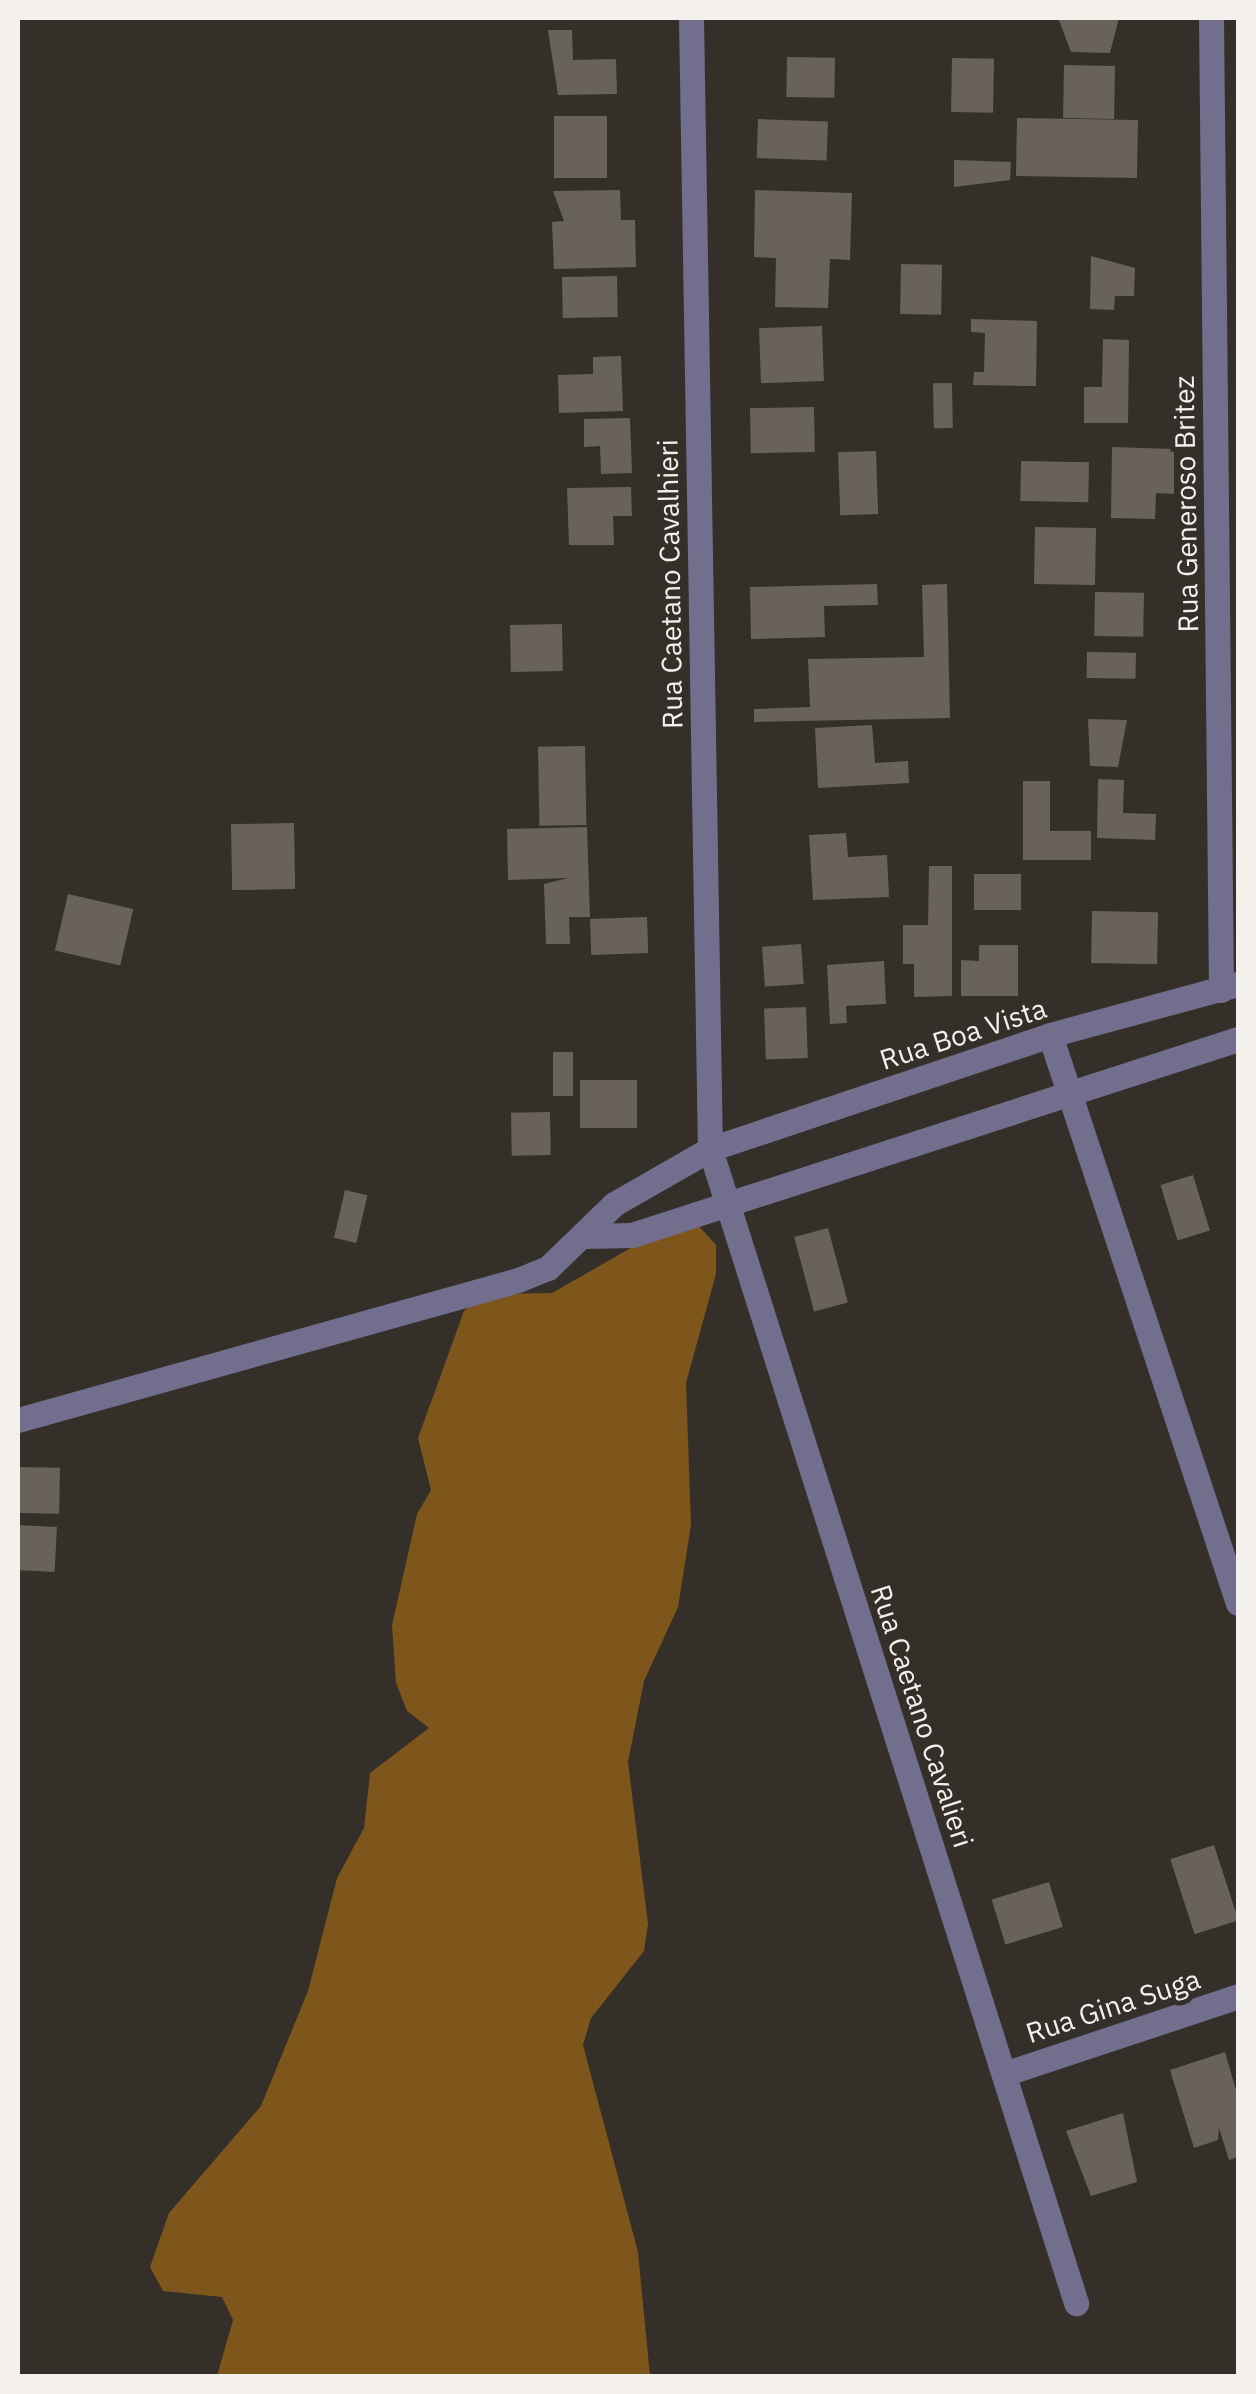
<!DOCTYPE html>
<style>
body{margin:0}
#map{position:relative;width:1256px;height:2394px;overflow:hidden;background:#342f28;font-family:"IBM Plex Sans",sans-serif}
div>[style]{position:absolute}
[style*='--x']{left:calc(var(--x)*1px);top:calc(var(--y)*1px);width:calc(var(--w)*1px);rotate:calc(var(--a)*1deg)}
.forest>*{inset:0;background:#7e561c}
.building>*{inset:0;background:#68625a;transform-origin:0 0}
.minor>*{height:25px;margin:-12.5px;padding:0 12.5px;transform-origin:12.5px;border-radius:12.5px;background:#726e8e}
span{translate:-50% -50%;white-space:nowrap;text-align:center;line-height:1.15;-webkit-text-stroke:10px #342f28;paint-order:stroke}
.street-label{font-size:28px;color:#f4f0ec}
.frame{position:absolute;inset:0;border:20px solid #f4f0ec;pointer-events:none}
</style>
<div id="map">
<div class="forest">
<div style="clip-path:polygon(697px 1224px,716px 1245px,716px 1274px,686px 1383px,691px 1525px,678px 1607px,644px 1681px,628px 1762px,648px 1924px,644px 1951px,591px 2018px,583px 2045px,638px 2252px,650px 2376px,217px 2376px,233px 2320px,222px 2297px,163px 2291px,150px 2267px,169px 2213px,261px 2106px,308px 1991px,337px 1878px,364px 1828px,370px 1773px,429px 1728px,407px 1711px,396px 1683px,392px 1625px,417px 1514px,431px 1490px,418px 1438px,464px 1311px,484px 1294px,552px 1293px,669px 1226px)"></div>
</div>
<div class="building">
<div style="clip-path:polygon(1058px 18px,1119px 18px,1110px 53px,1071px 52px)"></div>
<div style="clip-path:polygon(548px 30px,572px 30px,573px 60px,616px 59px,617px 94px,558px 95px)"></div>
<div style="left:787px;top:57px;width:48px;height:40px;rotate:1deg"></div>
<div style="left:952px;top:58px;width:42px;height:54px;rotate:1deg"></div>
<div style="left:1064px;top:65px;width:51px;height:53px;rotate:1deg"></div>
<div style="left:554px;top:116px;width:53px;height:62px"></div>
<div style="left:1017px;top:118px;width:121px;height:58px;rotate:1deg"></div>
<div style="left:758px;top:119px;width:70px;height:39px;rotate:2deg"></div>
<div style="clip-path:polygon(954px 160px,1011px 162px,1010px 180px,954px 187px)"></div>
<div style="clip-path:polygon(620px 190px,621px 220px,635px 220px,636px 267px,554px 269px,552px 222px,564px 221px,553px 191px)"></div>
<div style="clip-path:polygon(755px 190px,852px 193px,850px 260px,830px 259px,828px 308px,775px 307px,776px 258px,754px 257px)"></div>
<div style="clip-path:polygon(1091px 256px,1135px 268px,1134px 296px,1115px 296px,1114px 310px,1090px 309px)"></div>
<div style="left:901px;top:264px;width:41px;height:50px;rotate:1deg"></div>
<div style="left:617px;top:276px;width:41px;height:55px;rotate:89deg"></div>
<div style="clip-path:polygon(971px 319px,1037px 321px,1036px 386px,973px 385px,974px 372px,984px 372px,985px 333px,971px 332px)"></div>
<div style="left:822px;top:326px;width:55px;height:63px;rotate:88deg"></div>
<div style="clip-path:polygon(1103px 339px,1129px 340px,1128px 423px,1084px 423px,1084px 387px,1102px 387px)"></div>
<div style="clip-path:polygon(621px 356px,623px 411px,559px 413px,558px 375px,593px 374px,593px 357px)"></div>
<div style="left:952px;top:383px;width:45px;height:19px;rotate:89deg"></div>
<div style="left:814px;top:407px;width:45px;height:64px;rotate:89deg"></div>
<div style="clip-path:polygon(630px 418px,632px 473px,601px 474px,600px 446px,584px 447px,584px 419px)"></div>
<div style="clip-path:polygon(1112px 447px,1174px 449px,1174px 494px,1156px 493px,1155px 519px,1111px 518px)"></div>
<div style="left:876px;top:451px;width:63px;height:38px;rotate:88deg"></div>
<div style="left:1021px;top:461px;width:68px;height:40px;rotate:1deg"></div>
<div style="clip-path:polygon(631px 487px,632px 516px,613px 516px,614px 545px,569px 545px,567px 488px)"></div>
<div style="left:1035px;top:527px;width:61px;height:57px;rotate:1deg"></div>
<div style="clip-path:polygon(877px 584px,878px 605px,824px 606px,825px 637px,751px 639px,750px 587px)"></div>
<div style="clip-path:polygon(947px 584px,950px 718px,754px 722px,754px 709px,810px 707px,808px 659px,924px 657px,922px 585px)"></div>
<div style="left:1095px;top:592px;width:49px;height:44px;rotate:1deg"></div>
<div style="left:562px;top:624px;width:47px;height:52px;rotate:89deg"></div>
<div style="left:1087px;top:652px;width:49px;height:26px;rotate:1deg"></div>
<div style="clip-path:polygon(1088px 719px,1127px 720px,1118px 767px,1090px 766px)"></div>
<div style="clip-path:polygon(872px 725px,875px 763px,908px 761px,909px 783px,818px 788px,815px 728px)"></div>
<div style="left:585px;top:746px;width:79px;height:47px;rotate:89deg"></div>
<div style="clip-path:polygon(1098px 779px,1124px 780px,1123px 813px,1156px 814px,1155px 840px,1097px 838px)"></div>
<div style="clip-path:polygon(1023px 781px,1050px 781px,1050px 831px,1091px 831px,1091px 860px,1023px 860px)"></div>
<div style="left:294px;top:823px;width:66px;height:63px;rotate:89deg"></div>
<div style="clip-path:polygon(587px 827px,590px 917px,569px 917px,570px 944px,546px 944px,544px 884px,568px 878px,508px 880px,507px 829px)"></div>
<div style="clip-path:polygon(846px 833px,848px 857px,887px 855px,889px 897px,813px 900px,809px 835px)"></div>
<div style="clip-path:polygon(929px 866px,952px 866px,952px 996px,914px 997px,914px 964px,903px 964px,903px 925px,928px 925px)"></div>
<div style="left:974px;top:874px;width:47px;height:36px"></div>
<div style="left:68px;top:894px;width:67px;height:58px;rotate:13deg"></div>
<div style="left:1092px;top:911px;width:66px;height:52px;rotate:1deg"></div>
<div style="left:647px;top:917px;width:36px;height:57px;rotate:88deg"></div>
<div style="left:801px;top:944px;width:40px;height:39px;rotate:86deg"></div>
<div style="clip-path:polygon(979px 945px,1018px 945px,1018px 996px,961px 996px,961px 960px,979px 961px)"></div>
<div style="clip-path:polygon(884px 961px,886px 1004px,846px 1006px,847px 1023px,830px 1024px,827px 965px)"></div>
<div style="left:806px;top:1007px;width:51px;height:42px;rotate:88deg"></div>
<div style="left:553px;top:1052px;width:20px;height:44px"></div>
<div style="left:637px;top:1080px;width:48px;height:57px;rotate:90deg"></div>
<div style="left:550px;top:1112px;width:43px;height:39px;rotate:89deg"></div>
<div style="left:1193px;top:1175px;width:58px;height:34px;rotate:73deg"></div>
<div style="left:345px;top:1190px;width:23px;height:49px;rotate:13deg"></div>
<div style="left:828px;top:1228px;width:77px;height:35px;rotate:75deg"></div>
<div style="left:18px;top:1467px;width:42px;height:46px;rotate:1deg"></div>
<div style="left:18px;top:1525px;width:39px;height:45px;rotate:3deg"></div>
<div style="left:1214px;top:1845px;width:79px;height:46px;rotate:72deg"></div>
<div style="left:1049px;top:1882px;width:47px;height:60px;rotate:73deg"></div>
<div style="clip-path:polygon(1225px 2052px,1238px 2097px,1238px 2157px,1229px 2160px,1219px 2128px,1218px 2140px,1194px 2148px,1170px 2070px)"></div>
<div style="clip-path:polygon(1123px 2113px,1137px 2182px,1091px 2196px,1066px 2131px)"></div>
</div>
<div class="minor">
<div style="--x:691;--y:18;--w:1131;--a:89.04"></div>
<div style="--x:710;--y:1149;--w:1211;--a:72.4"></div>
<div style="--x:1211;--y:18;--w:972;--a:89.41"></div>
<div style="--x:1050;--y:1035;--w:598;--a:71.69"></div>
<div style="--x:584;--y:1236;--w:48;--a:-1.2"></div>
<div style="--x:632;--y:1235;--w:637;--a:-17.92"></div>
<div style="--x:18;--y:1420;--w:519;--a:-15.64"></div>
<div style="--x:518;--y:1280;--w:32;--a:-22"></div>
<div style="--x:548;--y:1268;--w:92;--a:-44.1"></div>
<div style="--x:614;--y:1204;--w:111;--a:-29.8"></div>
<div style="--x:710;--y:1149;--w:359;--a:-18.5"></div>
<div style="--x:1050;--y:1035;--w:195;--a:-15.2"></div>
<div style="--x:1007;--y:2073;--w:243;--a:-18.4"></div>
</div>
<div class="street-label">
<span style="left:1186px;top:504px;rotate:-91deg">Rua Generoso Britez</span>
<span style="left:670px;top:584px;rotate:-91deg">Rua Caetano Cavalhieri</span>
<span style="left:963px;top:1034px;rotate:-18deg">Rua Boa Vista</span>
<span style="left:922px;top:1716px;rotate:72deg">Rua Caetano Cavalieri</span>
<span style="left:1113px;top:2006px;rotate:-18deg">Rua Gina Suga</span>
</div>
<div class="frame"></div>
</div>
